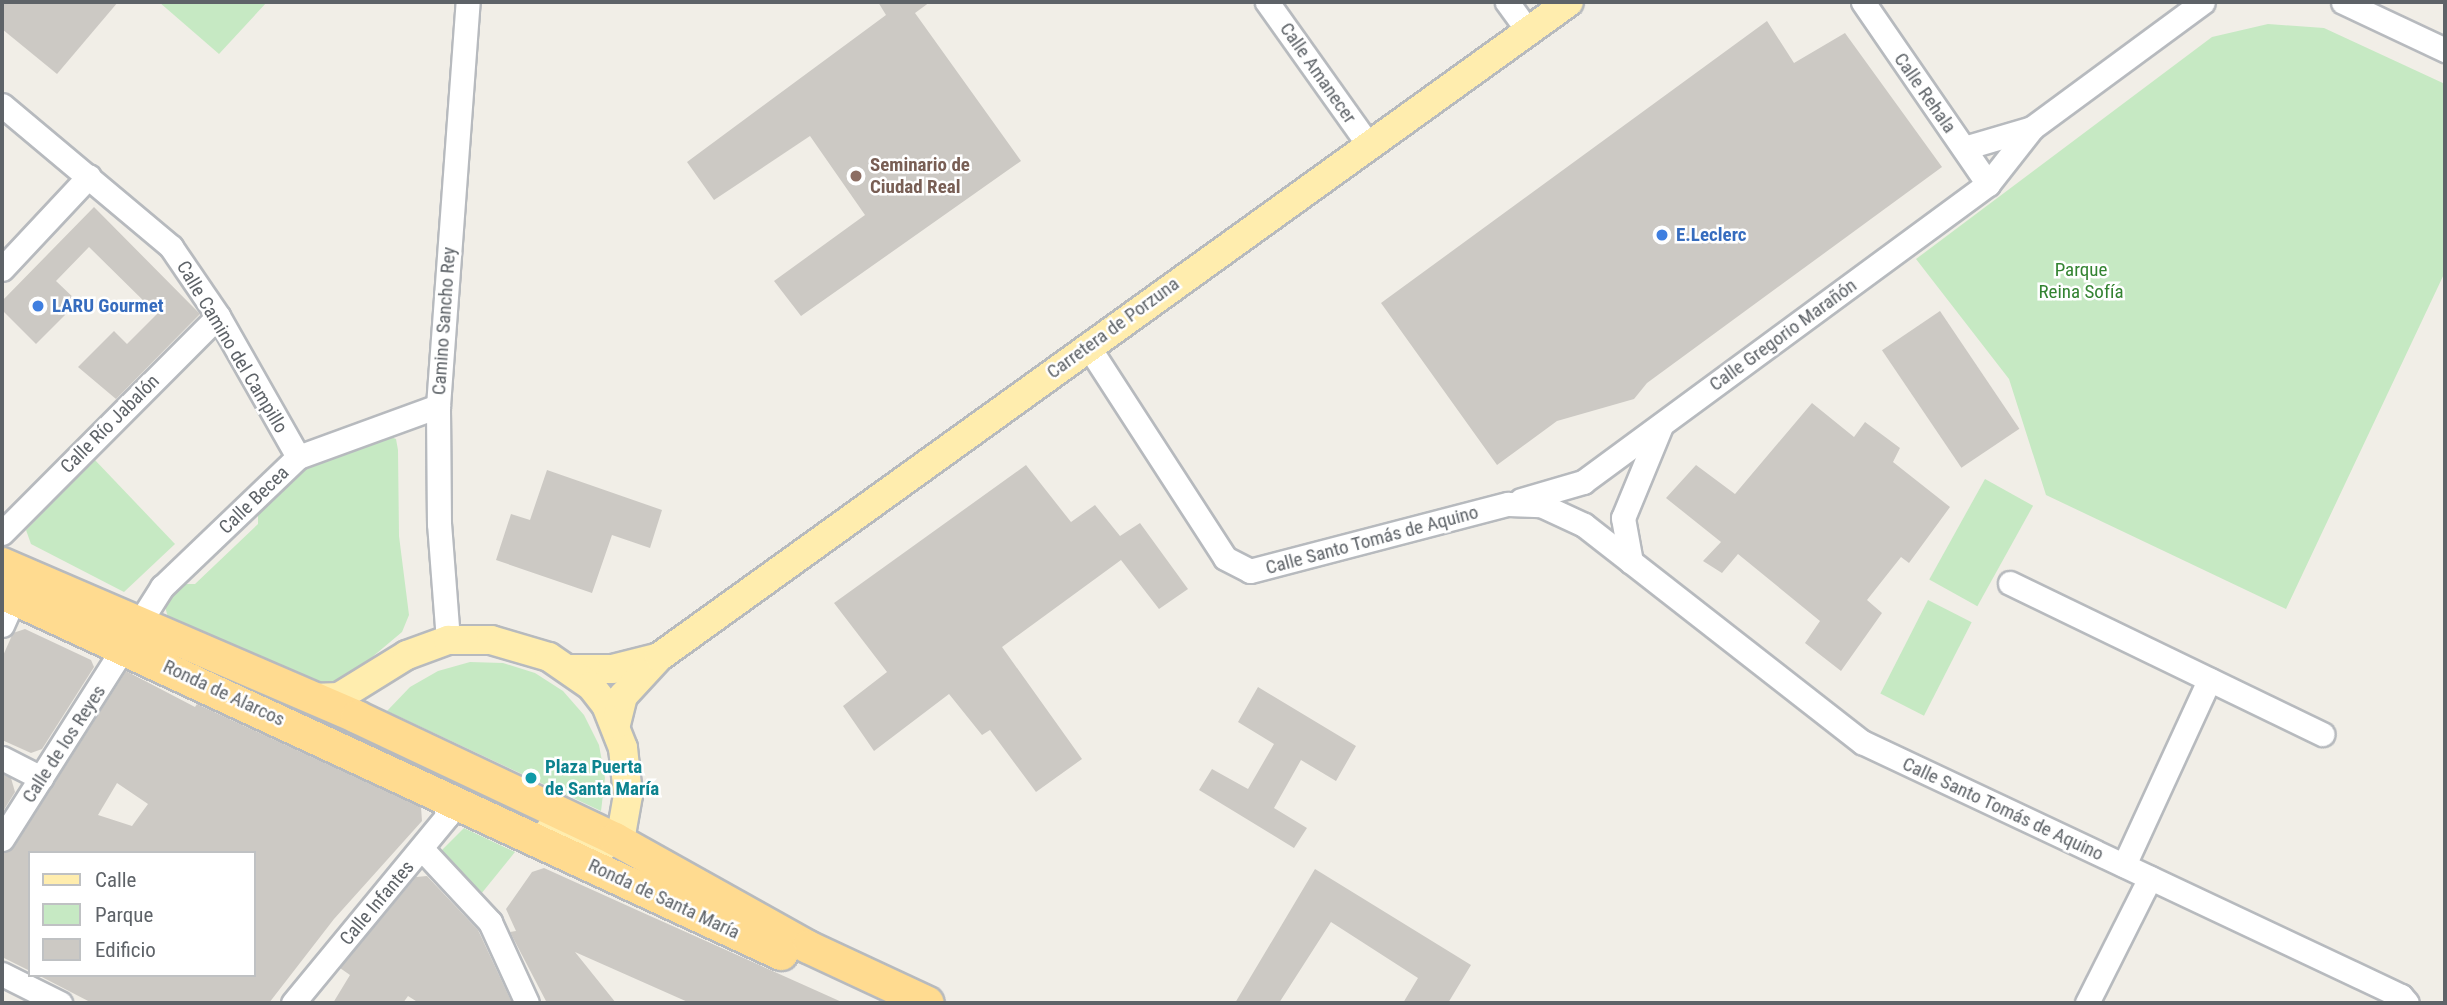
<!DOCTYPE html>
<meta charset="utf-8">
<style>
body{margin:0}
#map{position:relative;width:2447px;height:1005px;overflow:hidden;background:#f1eee7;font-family:"Roboto Condensed",sans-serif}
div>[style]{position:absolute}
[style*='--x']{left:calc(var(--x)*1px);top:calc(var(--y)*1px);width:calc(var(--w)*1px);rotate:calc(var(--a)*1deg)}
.green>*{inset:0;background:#c6e9c3;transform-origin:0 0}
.building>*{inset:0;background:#ccc9c4;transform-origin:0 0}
.roads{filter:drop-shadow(2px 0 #b7babe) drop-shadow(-2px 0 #b7babe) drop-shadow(0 2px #b7babe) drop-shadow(0 -2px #b7babe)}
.minor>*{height:23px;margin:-11.5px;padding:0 11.5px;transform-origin:11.5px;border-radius:11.5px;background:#fff}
.major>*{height:28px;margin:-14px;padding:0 14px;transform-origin:14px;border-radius:14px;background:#ffedae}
.highway>*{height:32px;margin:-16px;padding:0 16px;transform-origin:16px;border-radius:16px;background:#ffdb90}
.dots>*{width:19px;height:19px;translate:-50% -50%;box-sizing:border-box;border:4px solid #fff;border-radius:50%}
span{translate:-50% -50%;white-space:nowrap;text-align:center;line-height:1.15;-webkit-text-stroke:5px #fff;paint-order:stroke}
.street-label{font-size:19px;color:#5e6368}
.education-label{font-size:19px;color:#785e54;font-weight:700}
.left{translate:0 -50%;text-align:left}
.shop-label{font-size:19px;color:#366cbe;font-weight:700}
.park-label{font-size:19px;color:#338331}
.culture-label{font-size:19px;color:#0d838f;font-weight:700}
.frame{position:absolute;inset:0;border:4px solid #5e6368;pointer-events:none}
.legend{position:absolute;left:28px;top:851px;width:228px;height:126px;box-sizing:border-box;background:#fff;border:2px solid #bfc1c3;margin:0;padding:9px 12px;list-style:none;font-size:21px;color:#5e6368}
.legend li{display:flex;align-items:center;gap:14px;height:35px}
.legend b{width:35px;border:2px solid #bfc1c3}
</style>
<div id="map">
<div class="green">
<div style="clip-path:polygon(159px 2px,267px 2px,219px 54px)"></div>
<div style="clip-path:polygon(2268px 24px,2324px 28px,2445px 84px,2445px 272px,2286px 609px,2046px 495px,2009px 379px,1916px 259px,2212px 37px)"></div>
<div style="clip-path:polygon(381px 433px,396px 439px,398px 450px,399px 536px,409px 615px,402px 632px,346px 679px,326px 687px,169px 621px,164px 603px,178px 584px,195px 584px,258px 524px,258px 508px,296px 473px)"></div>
<div style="clip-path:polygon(94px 459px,175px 544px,124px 592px,31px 544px,26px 530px)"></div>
<div style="left:1985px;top:479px;width:55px;height:115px;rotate:29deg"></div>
<div style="left:1928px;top:600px;width:49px;height:105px;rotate:27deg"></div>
<div style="clip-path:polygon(470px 662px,503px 663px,535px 673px,563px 691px,584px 715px,599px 745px,605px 778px,601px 811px,387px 711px,410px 687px,438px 671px)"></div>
<div style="clip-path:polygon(464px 828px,515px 852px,481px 894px,440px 852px)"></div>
</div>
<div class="building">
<div style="clip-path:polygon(2px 2px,118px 2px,57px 74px,2px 29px)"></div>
<div style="clip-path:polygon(878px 2px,930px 2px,915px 13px,1021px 161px,801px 316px,774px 281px,865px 215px,810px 136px,714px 200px,687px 162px,886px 15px)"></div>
<div style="clip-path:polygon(1767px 21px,1794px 63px,1845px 33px,1942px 167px,1647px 383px,1634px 399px,1557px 421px,1497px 465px,1381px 303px)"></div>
<div style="clip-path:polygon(94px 207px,200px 314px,116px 399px,78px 367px,114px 331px,127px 344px,157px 314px,89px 247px,56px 281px,78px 302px,36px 344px,2px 310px,2px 301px)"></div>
<div style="left:1940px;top:311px;width:142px;height:70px;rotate:56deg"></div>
<div style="clip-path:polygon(1812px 403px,1854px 437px,1865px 422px,1900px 448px,1893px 462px,1950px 507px,1909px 563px,1901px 557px,1867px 600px,1882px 613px,1841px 671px,1805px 643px,1820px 621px,1738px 554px,1722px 573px,1703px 561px,1721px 542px,1666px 498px,1696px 465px,1735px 494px)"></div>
<div style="clip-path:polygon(1026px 465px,1071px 522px,1095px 505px,1120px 536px,1140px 523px,1188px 589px,1159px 609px,1121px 560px,1002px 647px,1082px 759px,1036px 792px,990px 730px,982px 735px,949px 694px,874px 751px,843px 706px,887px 672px,834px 603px)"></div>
<div style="clip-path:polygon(547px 470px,662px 510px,650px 548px,612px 535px,592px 593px,496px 560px,511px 514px,530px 520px)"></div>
<div style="clip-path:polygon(25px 629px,91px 660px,94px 667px,42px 749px,31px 753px,2px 740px,2px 658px,13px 633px)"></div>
<div style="clip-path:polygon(evenodd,126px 671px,195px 707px,197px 704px,421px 807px,422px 821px,334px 919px,269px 1003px,92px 1003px,38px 975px,254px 975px,254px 853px,30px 853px,30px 971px,2px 957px,2px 853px,14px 847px,126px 671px,117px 783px,148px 804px,132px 826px,98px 815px,117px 783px)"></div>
<div style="clip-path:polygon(1258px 687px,1356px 746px,1336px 781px,1301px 760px,1274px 808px,1307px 828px,1294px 848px,1199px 790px,1212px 769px,1248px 789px,1274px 744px,1238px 722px)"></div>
<div style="clip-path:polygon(2px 774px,11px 778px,15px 792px,2px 813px)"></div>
<div style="clip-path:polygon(544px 868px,639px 911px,844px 1003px,690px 1003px,575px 952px,616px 1003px,547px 1003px,510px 932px,516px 931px,506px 909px,532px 872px)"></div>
<div style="clip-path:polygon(1315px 869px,1471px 965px,1448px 1003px,1403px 1003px,1418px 978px,1331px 922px,1279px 1003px,1235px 1003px)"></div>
<div style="clip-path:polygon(427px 876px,478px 930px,512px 1003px,419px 1003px,408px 996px,403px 1003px,333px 1003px,350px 975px,340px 968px,416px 877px)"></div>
</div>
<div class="roads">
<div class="minor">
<div style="--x:1267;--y:2;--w:174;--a:54.6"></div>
<div style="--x:1507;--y:2;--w:36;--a:54"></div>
<div style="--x:1863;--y:2;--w:221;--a:55.5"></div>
<div style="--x:2343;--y:2;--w:113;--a:25.2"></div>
<div style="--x:2;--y:105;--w:221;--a:40"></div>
<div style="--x:171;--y:247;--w:83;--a:55.7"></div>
<div style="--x:218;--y:316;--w:162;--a:60.4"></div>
<div style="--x:1964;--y:148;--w:71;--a:-16.4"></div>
<div style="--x:2;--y:269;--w:127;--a:-46.9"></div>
<div style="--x:1088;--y:346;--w:252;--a:57.1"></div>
<div style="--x:1225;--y:558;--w:28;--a:27"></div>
<div style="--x:1250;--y:571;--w:267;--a:-14.6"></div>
<div style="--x:1508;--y:504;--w:33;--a:2"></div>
<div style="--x:1541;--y:505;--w:47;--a:24.9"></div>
<div style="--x:1584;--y:525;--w:353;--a:38"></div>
<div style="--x:1862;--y:742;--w:596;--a:25.23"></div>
<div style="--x:2401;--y:996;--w:9;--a:49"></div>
<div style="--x:1521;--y:500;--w:65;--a:-16.2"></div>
<div style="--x:1583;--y:482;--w:503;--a:-36.35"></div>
<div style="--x:1988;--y:184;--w:71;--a:-51.8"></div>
<div style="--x:2032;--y:128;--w:212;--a:-36.4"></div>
<div style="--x:2;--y:533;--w:306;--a:-45.1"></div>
<div style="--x:1631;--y:562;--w:45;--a:-100.3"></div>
<div style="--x:1623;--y:518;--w:100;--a:-67.6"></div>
<div style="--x:2010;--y:583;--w:347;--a:25.8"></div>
<div style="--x:2;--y:625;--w:30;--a:-66"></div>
<div style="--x:448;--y:640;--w:116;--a:-94.4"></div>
<div style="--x:439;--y:524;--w:118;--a:-90.5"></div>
<div style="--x:438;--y:406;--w:405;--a:-85.8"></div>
<div style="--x:2;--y:758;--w:44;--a:27.1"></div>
<div style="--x:2;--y:839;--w:299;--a:-57.6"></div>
<div style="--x:162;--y:587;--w:188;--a:-43.7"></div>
<div style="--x:298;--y:457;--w:149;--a:-20"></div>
<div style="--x:422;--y:849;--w:100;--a:47"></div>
<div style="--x:490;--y:922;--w:89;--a:65.4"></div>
<div style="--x:2124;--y:865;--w:204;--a:-65.3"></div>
<div style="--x:2;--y:974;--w:65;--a:26.6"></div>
<div style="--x:293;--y:1003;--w:242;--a:-50.5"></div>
<div style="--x:447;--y:816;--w:19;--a:-99"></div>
<div style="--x:2087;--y:1003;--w:140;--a:-63.3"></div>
</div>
<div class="major">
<div style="--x:568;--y:669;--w:44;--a:0"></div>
<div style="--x:612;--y:669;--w:45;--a:-14"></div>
<div style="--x:312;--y:698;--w:27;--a:-2"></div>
<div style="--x:339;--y:697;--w:80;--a:-31.7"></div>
<div style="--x:407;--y:655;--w:44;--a:-20.1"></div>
<div style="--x:448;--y:640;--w:43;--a:0"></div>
<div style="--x:491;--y:640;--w:60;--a:16.3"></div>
<div style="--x:549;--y:657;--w:51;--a:34.6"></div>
<div style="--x:591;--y:686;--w:24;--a:52"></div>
<div style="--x:606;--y:705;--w:46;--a:68.4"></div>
<div style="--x:623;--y:748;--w:47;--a:83.9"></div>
<div style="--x:628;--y:795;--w:34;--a:100"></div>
<div style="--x:622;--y:828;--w:25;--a:135"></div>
<div style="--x:604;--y:846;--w:12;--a:171"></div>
<div style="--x:592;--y:848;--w:46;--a:-158.4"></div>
<div style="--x:616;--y:724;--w:29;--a:-76"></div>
<div style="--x:623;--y:696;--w:53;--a:-47.3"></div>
<div style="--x:659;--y:657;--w:1121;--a:-35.75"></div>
</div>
<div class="highway">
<div style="--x:2;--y:564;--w:387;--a:23.3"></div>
<div style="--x:357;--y:717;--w:285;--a:25.3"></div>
<div style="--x:615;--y:839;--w:221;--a:29.2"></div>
<div style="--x:808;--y:947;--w:132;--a:25"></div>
<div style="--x:2;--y:593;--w:859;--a:24.86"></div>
</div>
</div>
<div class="dots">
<div style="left:856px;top:176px;background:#8d6e63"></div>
<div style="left:1662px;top:235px;background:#3f7fe0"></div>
<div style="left:38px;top:306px;background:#3f7fe0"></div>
<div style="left:531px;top:778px;background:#0f9aa8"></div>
</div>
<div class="street-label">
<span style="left:1318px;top:73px;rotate:55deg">Calle Amanecer</span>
<span style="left:1925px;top:93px;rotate:55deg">Calle Rehala</span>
<span style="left:444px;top:321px;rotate:-86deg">Camino Sancho Rey</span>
<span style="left:1113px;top:328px;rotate:-36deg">Carretera de Porzuna</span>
<span style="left:1783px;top:335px;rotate:-36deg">Calle Gregorio Marañón</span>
<span style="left:232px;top:347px;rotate:59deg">Calle Camino del Campillo</span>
<span style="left:110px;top:424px;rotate:-45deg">Calle Río Jabalón</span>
<span style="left:254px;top:500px;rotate:-44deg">Calle Becea</span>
<span style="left:1372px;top:540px;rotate:-15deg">Calle Santo Tomás de Aquino</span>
<span style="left:224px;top:693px;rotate:25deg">Ronda de Alarcos</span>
<span style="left:64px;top:744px;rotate:-57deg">Calle de los Reyes</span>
<span style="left:2003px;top:809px;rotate:25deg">Calle Santo Tomás de Aquino</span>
<span style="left:664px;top:899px;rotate:25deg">Ronda de Santa María</span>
<span style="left:377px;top:903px;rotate:-50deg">Calle Infantes</span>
</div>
<div class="education-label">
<span class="left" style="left:870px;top:176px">Seminario de<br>Ciudad Real</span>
</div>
<div class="shop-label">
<span class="left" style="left:1676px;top:235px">E.Leclerc</span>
<span class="left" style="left:52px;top:306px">LARU Gourmet</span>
</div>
<div class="park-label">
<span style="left:2081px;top:281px">Parque<br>Reina Sofía</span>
</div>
<div class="culture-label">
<span class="left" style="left:545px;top:778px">Plaza Puerta<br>de Santa María</span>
</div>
<div class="frame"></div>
<ul class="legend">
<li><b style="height:9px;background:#ffedae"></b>Calle</li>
<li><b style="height:19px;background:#c6e9c3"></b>Parque</li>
<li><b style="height:19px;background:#ccc9c4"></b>Edificio</li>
</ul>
</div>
